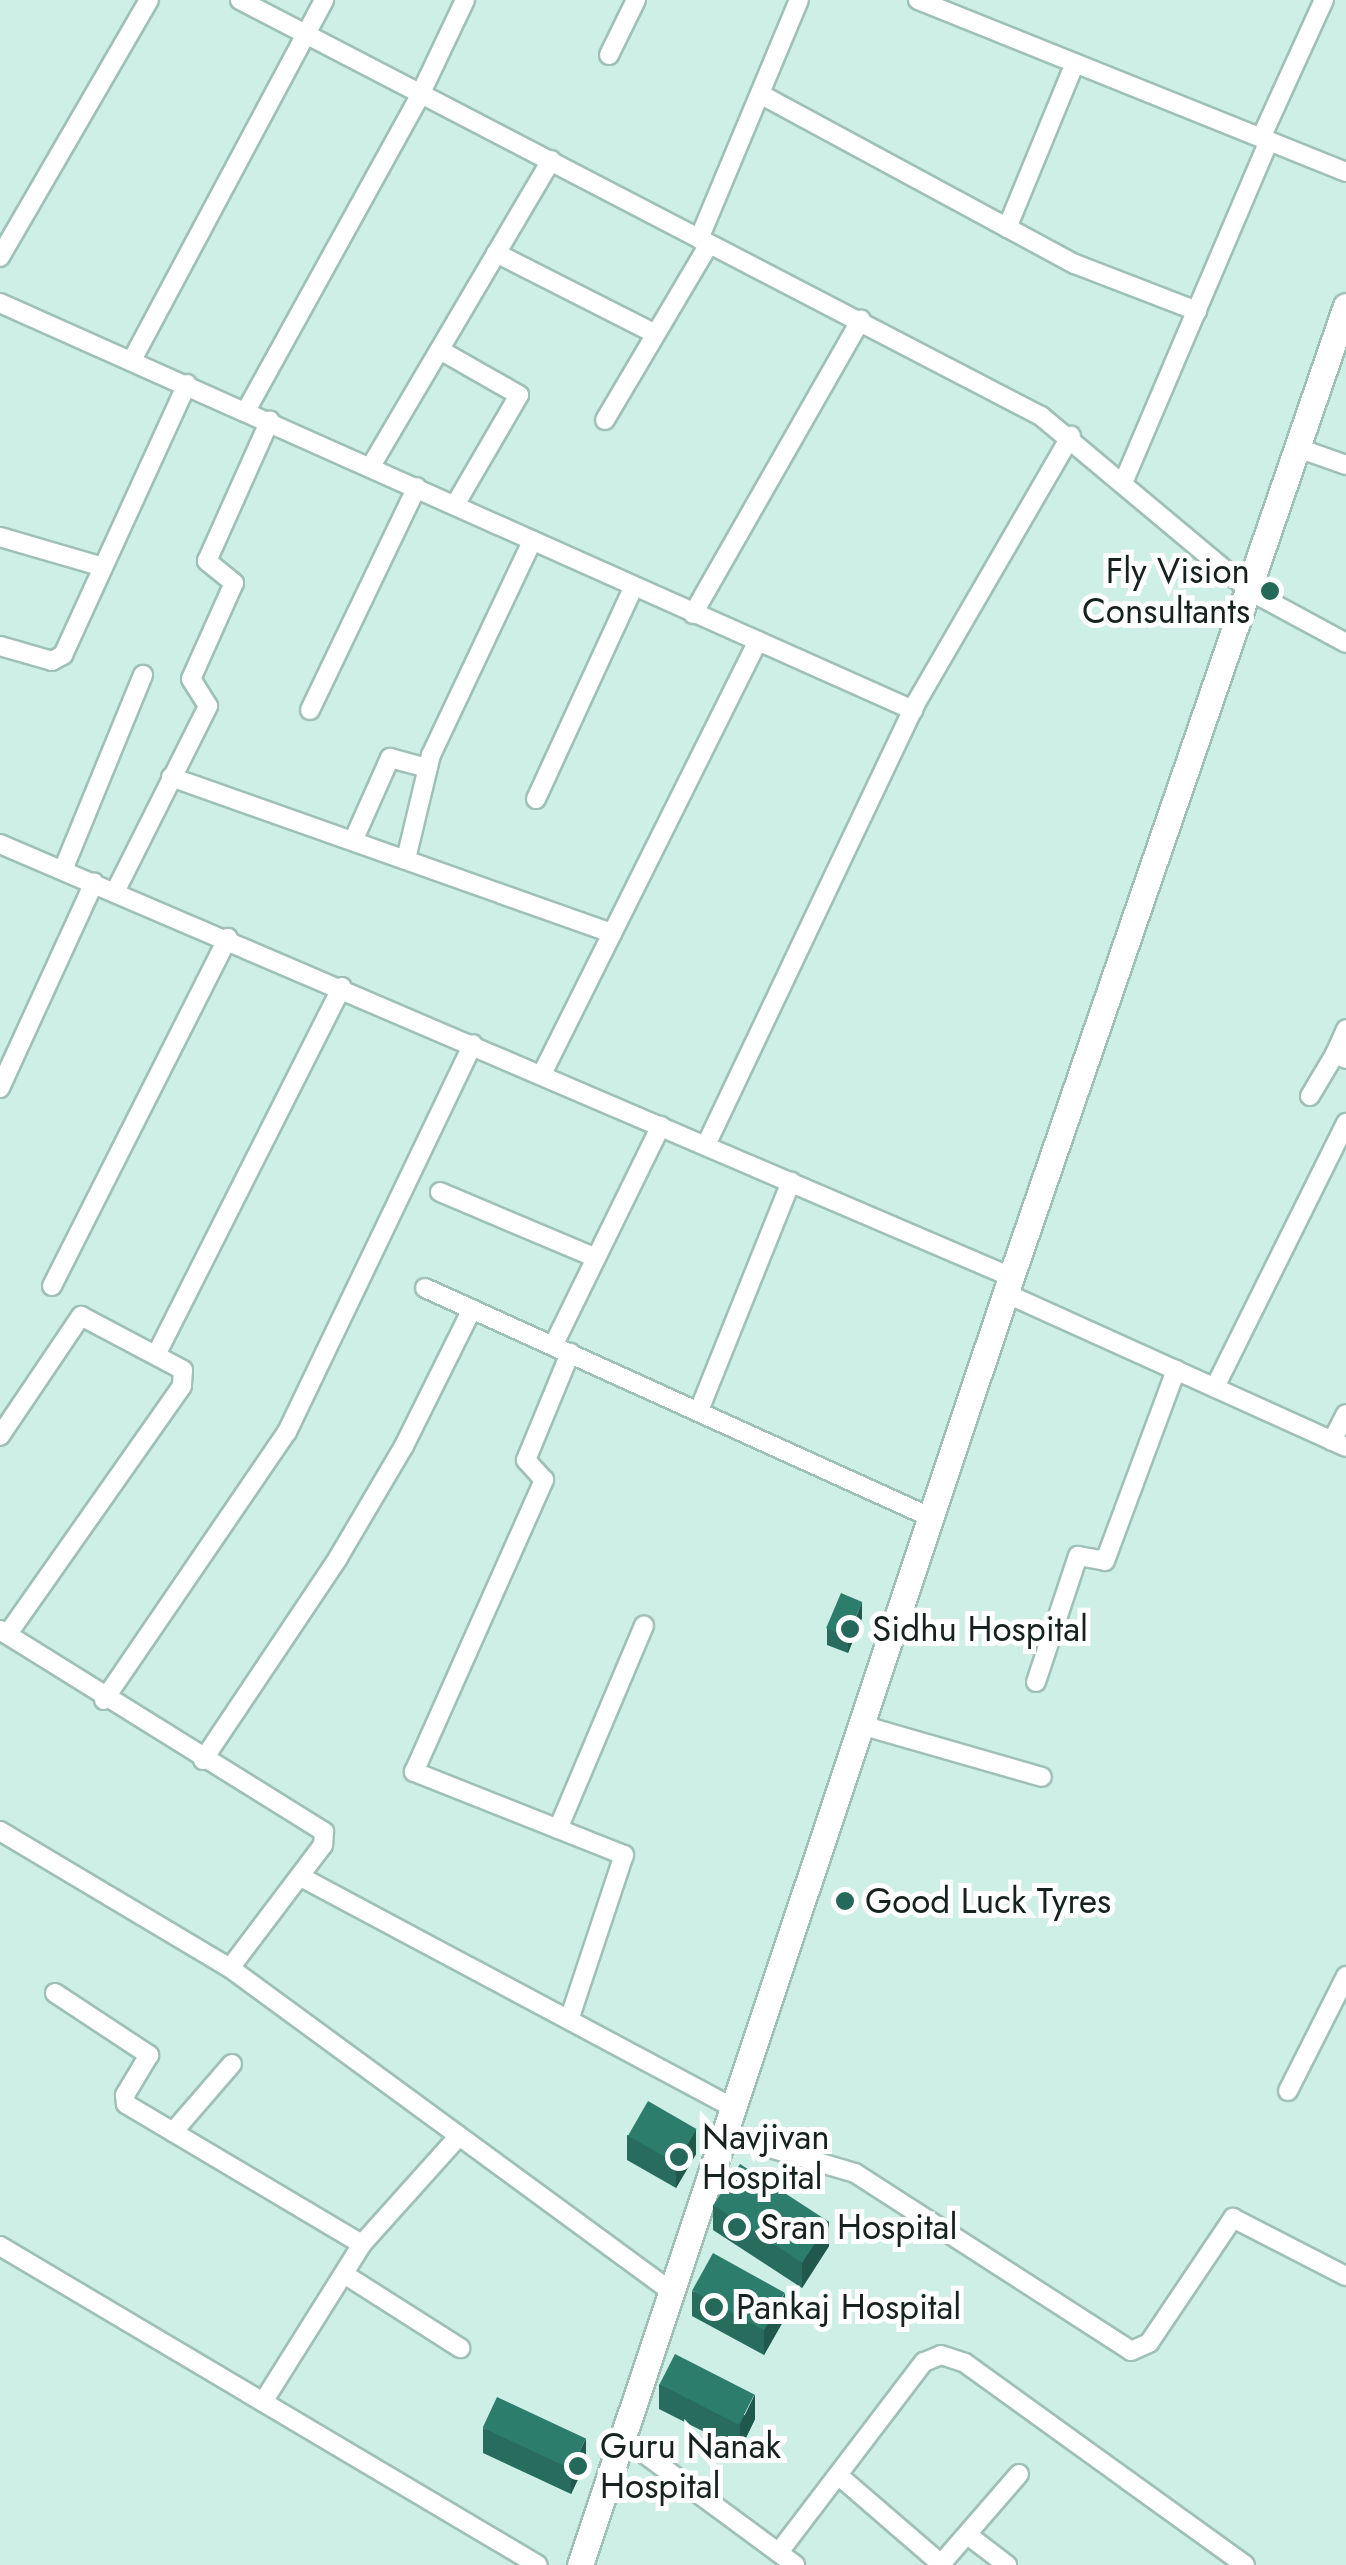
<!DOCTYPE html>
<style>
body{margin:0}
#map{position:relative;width:1346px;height:2565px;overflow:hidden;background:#cdefe6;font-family:Jost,sans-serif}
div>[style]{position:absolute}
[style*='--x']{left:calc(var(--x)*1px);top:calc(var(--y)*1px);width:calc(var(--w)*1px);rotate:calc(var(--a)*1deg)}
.roads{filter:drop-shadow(2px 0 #9fc0b7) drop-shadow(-2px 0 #9fc0b7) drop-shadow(0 2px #9fc0b7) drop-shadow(0 -2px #9fc0b7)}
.street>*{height:18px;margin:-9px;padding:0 9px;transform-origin:9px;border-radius:9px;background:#fff}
.secondary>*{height:25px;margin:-12.5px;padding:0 12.5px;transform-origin:12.5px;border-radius:12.5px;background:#fff}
.wall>*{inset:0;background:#276c5d}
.shaded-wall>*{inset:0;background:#20584c}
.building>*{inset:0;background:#2d7d6c;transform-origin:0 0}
.dots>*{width:28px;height:28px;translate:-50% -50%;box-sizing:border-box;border:5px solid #fff;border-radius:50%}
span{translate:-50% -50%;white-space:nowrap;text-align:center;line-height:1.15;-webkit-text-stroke:10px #fff;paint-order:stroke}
.poi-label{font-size:35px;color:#15221f}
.right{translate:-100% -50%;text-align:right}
.left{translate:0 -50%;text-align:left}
</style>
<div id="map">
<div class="roads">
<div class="street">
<div style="--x:240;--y:0;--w:903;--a:27.45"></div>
<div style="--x:1041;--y:416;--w:273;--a:39.9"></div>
<div style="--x:1250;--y:591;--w:109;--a:28.4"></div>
<div style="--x:918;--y:0;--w:461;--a:21.9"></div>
<div style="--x:609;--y:55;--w:61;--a:-63.9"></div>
<div style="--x:760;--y:94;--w:358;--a:28.4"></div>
<div style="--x:1075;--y:264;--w:131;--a:21.1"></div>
<div style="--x:1261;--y:138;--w:152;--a:-65.5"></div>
<div style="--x:1007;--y:228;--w:178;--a:-67.6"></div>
<div style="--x:699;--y:239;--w:259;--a:-67.3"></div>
<div style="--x:496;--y:253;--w:179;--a:26.9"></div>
<div style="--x:0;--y:257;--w:297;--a:-59.9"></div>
<div style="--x:0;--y:303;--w:1000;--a:24.03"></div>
<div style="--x:440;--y:350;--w:91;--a:29.7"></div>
<div style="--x:519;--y:395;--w:127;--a:120.2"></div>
<div style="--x:132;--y:360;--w:408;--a:-61.9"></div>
<div style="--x:247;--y:409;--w:356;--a:-61.1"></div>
<div style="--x:419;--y:97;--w:107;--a:-64.6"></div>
<div style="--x:605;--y:420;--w:204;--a:-59.4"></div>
<div style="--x:1298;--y:448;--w:51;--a:19.5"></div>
<div style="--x:371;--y:466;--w:355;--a:-59.5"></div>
<div style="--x:1123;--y:483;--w:372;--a:-66.9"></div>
<div style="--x:0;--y:537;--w:107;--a:16.2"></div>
<div style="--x:693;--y:614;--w:339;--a:-60.3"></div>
<div style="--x:0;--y:646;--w:54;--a:16.1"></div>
<div style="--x:52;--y:661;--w:13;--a:-29"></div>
<div style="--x:63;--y:655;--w:298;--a:-65.4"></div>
<div style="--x:310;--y:710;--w:247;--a:-64.4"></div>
<div style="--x:171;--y:777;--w:468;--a:19.5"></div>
<div style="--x:536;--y:799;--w:232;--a:-65.3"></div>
<div style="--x:353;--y:841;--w:91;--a:-66"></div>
<div style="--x:390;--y:758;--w:39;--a:15"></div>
<div style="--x:0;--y:844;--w:1100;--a:23.18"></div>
<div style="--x:406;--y:859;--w:107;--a:-76.5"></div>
<div style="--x:431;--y:755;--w:237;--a:-64.7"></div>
<div style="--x:63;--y:870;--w:211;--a:-67.7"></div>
<div style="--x:115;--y:892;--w:208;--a:-63.4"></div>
<div style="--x:208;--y:706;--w:32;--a:-122"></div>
<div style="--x:191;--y:679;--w:105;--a:-65.9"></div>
<div style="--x:234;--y:583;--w:35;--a:-141"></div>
<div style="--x:207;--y:561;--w:154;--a:-65.9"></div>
<div style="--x:1335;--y:1054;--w:27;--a:-66"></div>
<div style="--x:542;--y:1074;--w:484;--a:-63.5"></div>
<div style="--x:0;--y:1088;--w:226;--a:-65.4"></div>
<div style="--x:1310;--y:1096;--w:49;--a:-59.2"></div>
<div style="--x:1335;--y:1054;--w:12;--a:24"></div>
<div style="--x:706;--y:1145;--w:489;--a:-64.6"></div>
<div style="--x:916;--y:703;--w:309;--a:-59.9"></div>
<div style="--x:440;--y:1192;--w:169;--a:22.9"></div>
<div style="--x:52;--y:1286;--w:390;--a:-63.2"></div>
<div style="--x:425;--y:1288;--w:554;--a:24.39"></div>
<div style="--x:1005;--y:1293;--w:374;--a:24.3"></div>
<div style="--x:553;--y:1346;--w:245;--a:-63.9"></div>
<div style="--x:157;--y:1353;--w:410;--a:-63.2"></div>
<div style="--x:1215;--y:1387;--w:295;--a:-63.6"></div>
<div style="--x:700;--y:1408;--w:244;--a:-68.1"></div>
<div style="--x:0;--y:1436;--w:145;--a:-56"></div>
<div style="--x:81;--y:1316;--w:115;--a:27.9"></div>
<div style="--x:183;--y:1370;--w:16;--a:94"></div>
<div style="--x:182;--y:1386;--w:304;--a:125.1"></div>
<div style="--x:1332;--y:1441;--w:30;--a:-63"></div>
<div style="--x:0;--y:1630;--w:382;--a:31.9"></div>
<div style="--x:324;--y:1832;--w:13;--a:94"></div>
<div style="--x:323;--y:1845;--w:154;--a:127.1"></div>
<div style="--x:1036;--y:1682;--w:133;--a:-71.6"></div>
<div style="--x:1078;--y:1556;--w:27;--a:10"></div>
<div style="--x:1105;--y:1561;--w:204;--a:-69.6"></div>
<div style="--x:104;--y:1700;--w:325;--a:-55.7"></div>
<div style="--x:287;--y:1432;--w:430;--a:-64.4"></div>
<div style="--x:861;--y:1725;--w:188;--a:16"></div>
<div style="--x:203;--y:1760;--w:243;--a:-56.2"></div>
<div style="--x:338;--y:1558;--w:130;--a:-59.5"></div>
<div style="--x:404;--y:1446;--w:153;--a:-63.6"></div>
<div style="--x:558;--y:1829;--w:221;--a:-67.1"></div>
<div style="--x:0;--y:1831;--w:268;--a:30.8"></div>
<div style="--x:230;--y:1968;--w:548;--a:36.24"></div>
<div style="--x:301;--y:1877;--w:491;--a:28.1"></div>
<div style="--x:55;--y:1993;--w:113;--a:33.4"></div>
<div style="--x:149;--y:2055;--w:47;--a:121"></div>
<div style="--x:125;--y:2095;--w:9;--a:84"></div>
<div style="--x:126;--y:2104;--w:274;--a:30.7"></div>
<div style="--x:569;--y:2020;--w:174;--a:-71.6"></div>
<div style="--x:624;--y:1855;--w:226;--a:-158.4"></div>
<div style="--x:414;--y:1772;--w:320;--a:-66"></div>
<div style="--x:544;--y:1480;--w:27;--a:-132"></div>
<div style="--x:526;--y:1460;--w:116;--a:-67.6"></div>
<div style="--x:1288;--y:2091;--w:129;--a:-63.2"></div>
<div style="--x:173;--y:2132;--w:90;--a:-49.1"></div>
<div style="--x:725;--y:2135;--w:135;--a:16.3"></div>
<div style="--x:855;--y:2173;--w:328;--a:32.8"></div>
<div style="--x:1131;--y:2351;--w:20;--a:-24"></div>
<div style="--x:1149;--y:2343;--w:151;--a:-56.1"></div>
<div style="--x:1233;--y:2218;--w:127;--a:27.2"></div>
<div style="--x:0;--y:2246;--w:625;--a:30.67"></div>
<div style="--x:344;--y:2274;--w:138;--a:32.5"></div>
<div style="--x:263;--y:2402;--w:186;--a:-57.9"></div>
<div style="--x:362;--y:2244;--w:145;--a:-48.1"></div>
<div style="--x:623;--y:2438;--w:214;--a:36.4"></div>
<div style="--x:838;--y:2475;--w:136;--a:40.8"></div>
<div style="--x:941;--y:2564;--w:119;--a:-49.1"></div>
<div style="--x:969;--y:2536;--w:48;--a:37.3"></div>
<div style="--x:779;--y:2552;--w:239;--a:-52.7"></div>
<div style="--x:924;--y:2362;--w:18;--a:-22"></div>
<div style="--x:941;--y:2355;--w:25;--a:18"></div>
<div style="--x:965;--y:2363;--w:345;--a:35.8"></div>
</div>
<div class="secondary">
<div style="--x:580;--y:2565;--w:1358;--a:-71.5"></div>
<div style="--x:1011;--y:1277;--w:1027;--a:-70.97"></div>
</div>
</div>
<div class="wall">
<div style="clip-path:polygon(862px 1618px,848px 1653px,827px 1645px,827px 1628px)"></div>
<div style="clip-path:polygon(627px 2135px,696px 2154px,676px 2188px,627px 2160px)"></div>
<div style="clip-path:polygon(713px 2205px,829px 2246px,802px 2288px,713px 2230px)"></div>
<div style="clip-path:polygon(692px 2291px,785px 2318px,764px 2355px,692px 2316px)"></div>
<div style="clip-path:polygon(659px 2384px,755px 2419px,740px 2450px,659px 2409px)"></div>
<div style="clip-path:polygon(483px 2428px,586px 2462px,571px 2494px,483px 2453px)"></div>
</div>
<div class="shaded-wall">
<div style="clip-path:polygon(862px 1602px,862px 1618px,848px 1653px,848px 1637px)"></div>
<div style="clip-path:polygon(696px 2129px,696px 2154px,676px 2188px,676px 2163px)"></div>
<div style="clip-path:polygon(829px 2221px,829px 2246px,802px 2288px,802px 2263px)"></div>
<div style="clip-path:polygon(785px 2293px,785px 2318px,764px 2355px,764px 2331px)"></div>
<div style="clip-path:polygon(755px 2394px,755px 2419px,740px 2450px,740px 2425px)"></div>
<div style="clip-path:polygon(586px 2438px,586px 2462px,571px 2494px,571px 2470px)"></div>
</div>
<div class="building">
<div style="left:841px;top:1593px;width:23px;height:38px;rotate:23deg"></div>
<div style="left:648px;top:2101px;width:56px;height:40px;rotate:30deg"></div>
<div style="left:740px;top:2164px;width:106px;height:49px;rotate:33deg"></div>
<div style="left:713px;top:2253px;width:82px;height:43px;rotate:29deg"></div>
<div style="left:675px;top:2354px;width:89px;height:34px;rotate:27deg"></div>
<div style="left:497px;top:2397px;width:98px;height:34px;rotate:25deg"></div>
</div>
<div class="dots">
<div style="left:1270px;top:591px;background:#25695b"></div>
<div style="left:850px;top:1629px;background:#25695b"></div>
<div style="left:845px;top:1901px;background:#25695b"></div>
<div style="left:679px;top:2157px;background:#25695b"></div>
<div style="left:737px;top:2227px;background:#25695b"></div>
<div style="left:714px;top:2307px;background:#25695b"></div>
<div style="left:578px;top:2466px;background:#25695b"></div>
</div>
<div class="poi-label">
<span class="right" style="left:1250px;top:591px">Fly Vision<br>Consultants</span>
<span class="left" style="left:872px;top:1629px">Sidhu Hospital</span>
<span class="left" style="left:865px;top:1901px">Good Luck Tyres</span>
<span class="left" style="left:702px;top:2157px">Navjivan<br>Hospital</span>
<span class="left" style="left:760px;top:2227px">Sran Hospital</span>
<span class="left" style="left:736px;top:2307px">Pankaj Hospital</span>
<span class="left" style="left:600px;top:2466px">Guru Nanak<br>Hospital</span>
</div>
</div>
